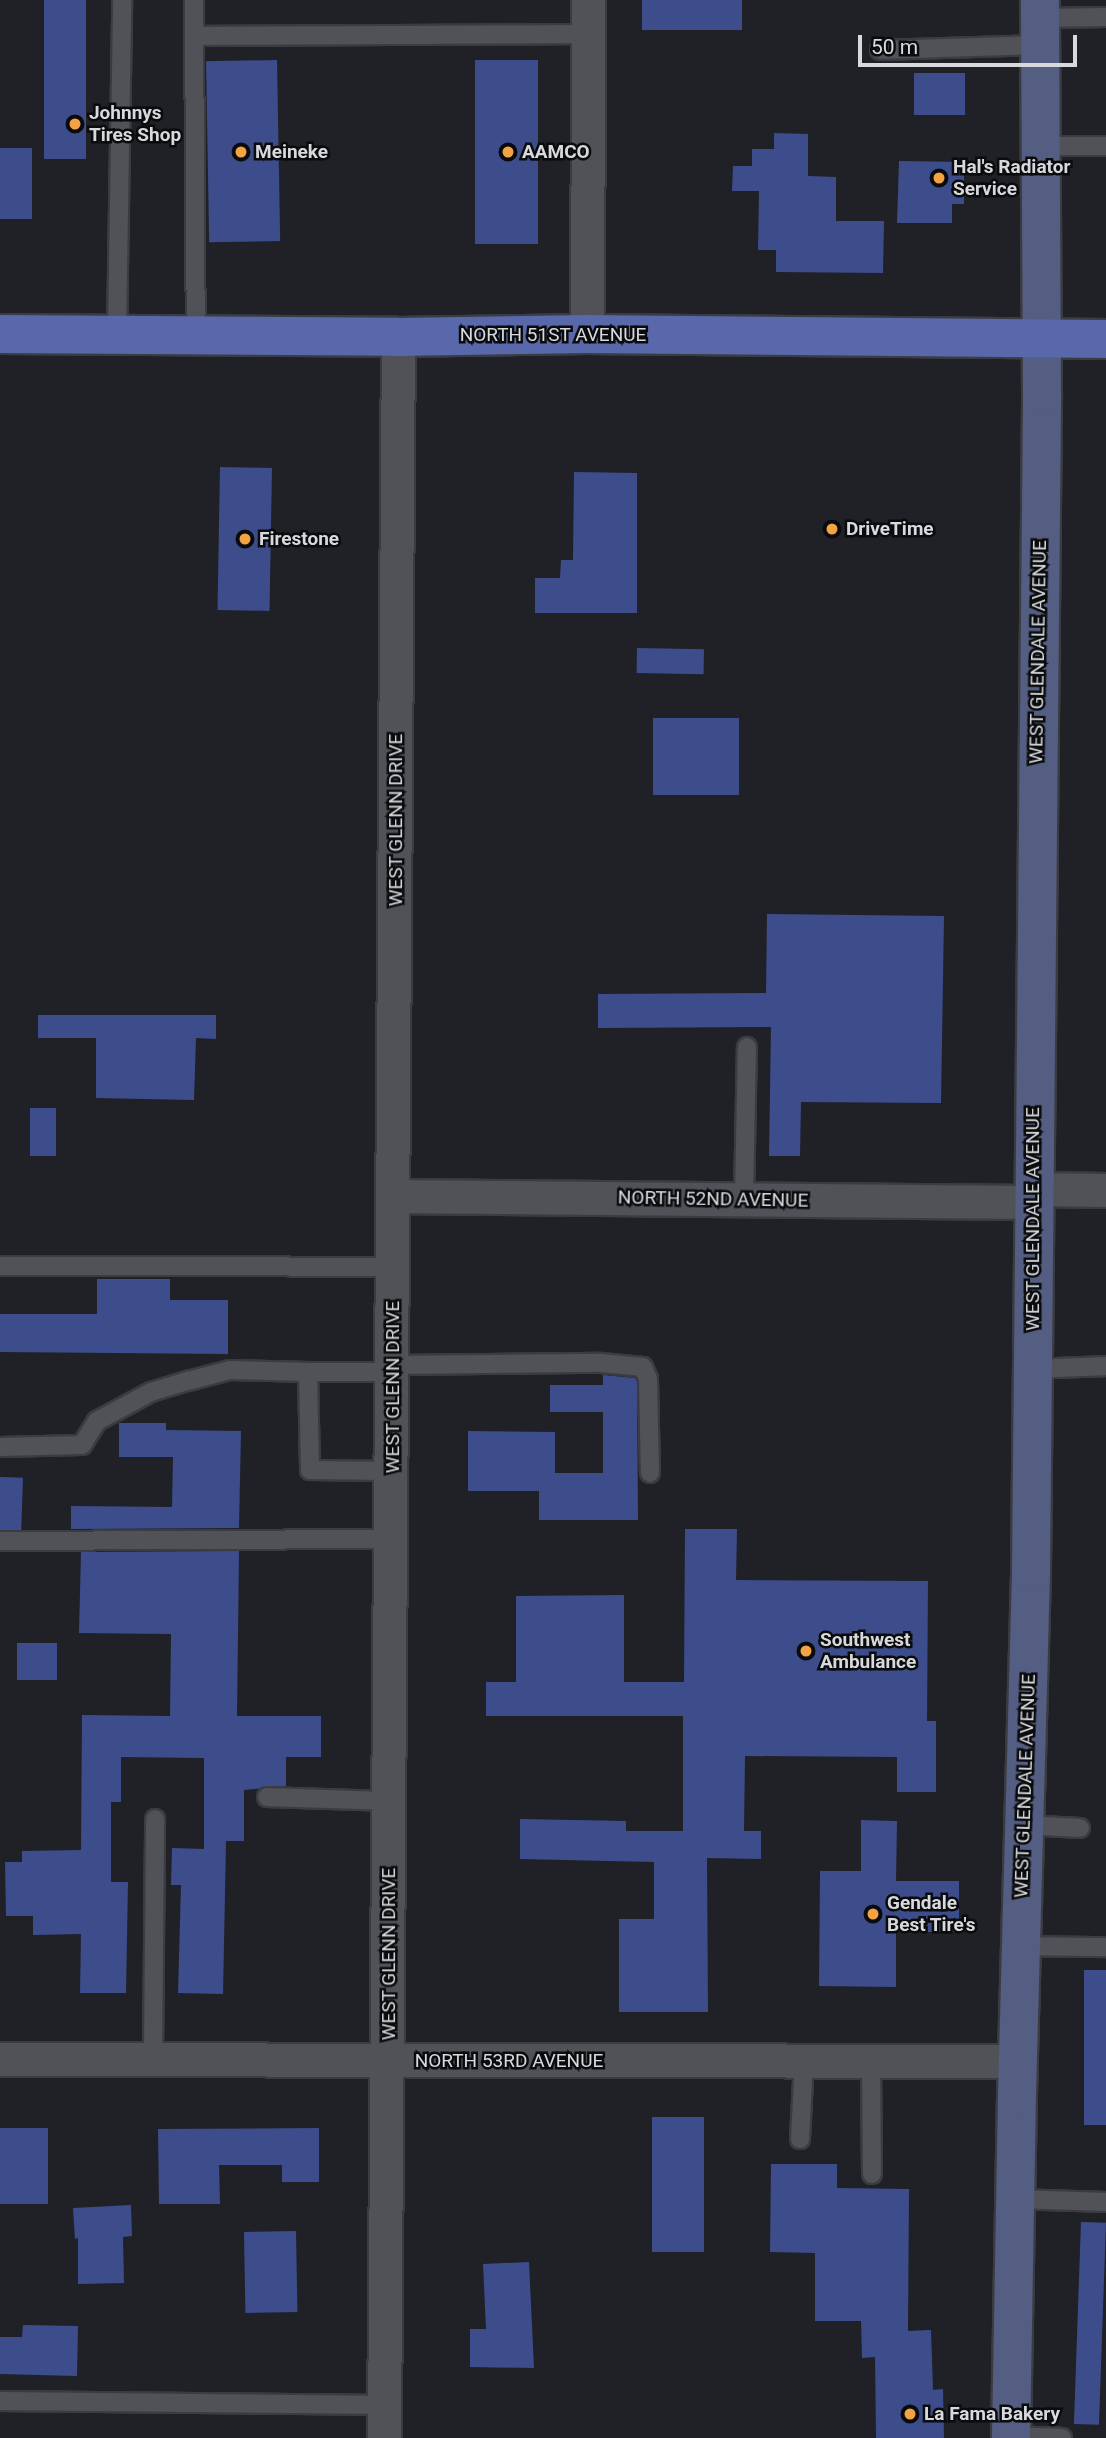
<!DOCTYPE html>
<style>
body{margin:0}
#map{position:relative;width:1106px;height:2438px;overflow:hidden;background:#202127;font-family:Roboto,sans-serif}
div>[style]{position:absolute}
[style*='--x']{left:calc(var(--x)*1px);top:calc(var(--y)*1px);width:calc(var(--w)*1px);rotate:calc(var(--a)*1deg)}
.building>*{inset:0;background:#3d4d8c;transform-origin:0 0}
.roads{filter:drop-shadow(2px 0 #3b3c41) drop-shadow(-2px 0 #3b3c41) drop-shadow(0 2px #3b3c41) drop-shadow(0 -2px #3b3c41)}
.lane>*{height:18px;margin:-9px;padding:0 9px;transform-origin:9px;border-radius:9px;background:#505258}
.street>*{height:33px;margin:-16.5px;padding:0 16.5px;transform-origin:16.5px;border-radius:16.5px;background:#505258}
.secondary>*{height:38px;margin:-19px;padding:0 19px;transform-origin:19px;border-radius:19px;background:#545d82}
.primary>*{height:38px;margin:-19px;padding:0 19px;transform-origin:19px;border-radius:19px;background:#5868ab}
.dots>*{width:19px;height:19px;translate:-50% -50%;box-sizing:border-box;border:4px solid #0a0b0d;border-radius:50%}
span{translate:-50% -50%;white-space:nowrap;text-align:center;line-height:1.15;-webkit-text-stroke:5px #0a0b0d;paint-order:stroke}
.poi-label{font-size:19px;color:#d8d9dd;font-weight:700}
.left{translate:0 -50%;text-align:left}
.street-label{font-size:19px;color:#d8d9dd}
.scale{position:absolute;left:858px;top:35px;width:219px;height:32px;box-sizing:border-box;border:4px solid #d8d9dd;border-top:0;padding-left:9px;font-size:21px;line-height:24px;white-space:nowrap;color:#d8d9dd;-webkit-text-stroke:5px #0a0b0d;paint-order:stroke}
</style>
<div id="map">
<div class="building">
<div style="left:44px;top:0;width:42px;height:159px"></div>
<div style="left:642px;top:0;width:100px;height:30px"></div>
<div style="left:277px;top:60px;width:181px;height:71px;rotate:89deg"></div>
<div style="left:475px;top:60px;width:63px;height:184px"></div>
<div style="left:914px;top:73px;width:51px;height:42px"></div>
<div style="clip-path:polygon(774px 133px,808px 134px,808px 176px,836px 177px,836px 221px,884px 221px,883px 273px,776px 272px,776px 250px,758px 250px,759px 191px,732px 191px,733px 166px,752px 166px,752px 149px,774px 149px)"></div>
<div style="left:0;top:148px;width:32px;height:71px"></div>
<div style="clip-path:polygon(899px 161px,964px 162px,964px 204px,952px 204px,952px 223px,897px 223px)"></div>
<div style="left:220px;top:467px;width:52px;height:143px;rotate:1deg"></div>
<div style="clip-path:polygon(574px 472px,637px 473px,637px 613px,535px 613px,535px 578px,560px 578px,561px 560px,573px 560px)"></div>
<div style="left:637px;top:648px;width:67px;height:25px;rotate:1deg"></div>
<div style="left:653px;top:718px;width:86px;height:77px"></div>
<div style="clip-path:polygon(767px 914px,944px 916px,941px 1103px,801px 1102px,800px 1156px,769px 1156px,771px 1027px,598px 1028px,598px 994px,766px 993px)"></div>
<div style="clip-path:polygon(38px 1015px,216px 1015px,216px 1039px,196px 1038px,194px 1100px,96px 1098px,96px 1038px,38px 1038px)"></div>
<div style="left:30px;top:1108px;width:26px;height:48px"></div>
<div style="clip-path:polygon(97px 1279px,170px 1279px,170px 1300px,228px 1300px,228px 1354px,0 1352px,0 1314px,97px 1314px)"></div>
<div style="clip-path:polygon(603px 1375px,635px 1378px,637px 1381px,638px 1520px,539px 1520px,539px 1491px,468px 1491px,468px 1431px,555px 1432px,555px 1473px,603px 1473px,603px 1412px,550px 1412px,550px 1385px,603px 1385px)"></div>
<div style="clip-path:polygon(119px 1423px,166px 1423px,166px 1430px,241px 1431px,239px 1528px,71px 1529px,71px 1506px,172px 1507px,173px 1457px,119px 1457px)"></div>
<div style="left:0;top:1477px;width:23px;height:53px;rotate:2deg"></div>
<div style="clip-path:polygon(685px 1529px,737px 1529px,736px 1580px,928px 1581px,927px 1721px,936px 1721px,936px 1792px,897px 1792px,897px 1757px,745px 1756px,744px 1831px,761px 1831px,761px 1859px,707px 1858px,708px 2012px,619px 2012px,619px 1919px,654px 1919px,654px 1862px,520px 1859px,520px 1819px,626px 1821px,626px 1831px,683px 1831px,683px 1716px,486px 1716px,486px 1682px,516px 1682px,516px 1596px,624px 1595px,624px 1682px,684px 1682px)"></div>
<div style="clip-path:polygon(239px 1551px,237px 1716px,321px 1716px,321px 1757px,286px 1757px,286px 1786px,244px 1790px,244px 1841px,226px 1841px,223px 1994px,178px 1993px,181px 1885px,171px 1885px,172px 1848px,204px 1849px,204px 1758px,121px 1757px,121px 1802px,111px 1802px,111px 1882px,128px 1882px,126px 1993px,80px 1993px,81px 1934px,33px 1935px,33px 1916px,6px 1916px,5px 1862px,22px 1862px,22px 1851px,81px 1850px,82px 1715px,170px 1716px,171px 1634px,79px 1633px,81px 1552px)"></div>
<div style="left:17px;top:1643px;width:40px;height:37px"></div>
<div style="clip-path:polygon(861px 1820px,897px 1821px,896px 1881px,959px 1881px,959px 1932px,896px 1932px,896px 1987px,819px 1986px,820px 1871px,861px 1871px)"></div>
<div style="left:1084px;top:1970px;width:22px;height:155px"></div>
<div style="left:652px;top:2117px;width:52px;height:135px"></div>
<div style="left:0;top:2128px;width:48px;height:76px"></div>
<div style="clip-path:polygon(319px 2128px,319px 2182px,282px 2182px,282px 2165px,219px 2165px,220px 2204px,159px 2204px,158px 2129px)"></div>
<div style="clip-path:polygon(771px 2164px,837px 2164px,837px 2188px,909px 2189px,908px 2331px,931px 2330px,933px 2390px,943px 2389px,944px 2438px,876px 2438px,875px 2357px,862px 2358px,861px 2321px,815px 2321px,815px 2253px,770px 2252px)"></div>
<div style="clip-path:polygon(131px 2205px,132px 2236px,123px 2237px,124px 2283px,78px 2284px,78px 2238px,75px 2239px,73px 2208px)"></div>
<div style="left:1081px;top:2222px;width:25px;height:202px;rotate:2deg"></div>
<div style="left:296px;top:2231px;width:81px;height:52px;rotate:89deg"></div>
<div style="clip-path:polygon(529px 2262px,534px 2368px,470px 2367px,470px 2329px,486px 2329px,483px 2264px)"></div>
<div style="clip-path:polygon(23px 2325px,78px 2326px,77px 2376px,0 2374px,0 2337px,22px 2337px)"></div>
</div>
<div class="roads">
<div class="lane">
<div style="--x:194;--y:0;--w:334;--a:89.7"></div>
<div style="--x:1040;--y:18;--w:66;--a:-0.9"></div>
<div style="--x:194;--y:36;--w:394;--a:-0.3"></div>
<div style="--x:880;--y:50;--w:160;--a:-1.8"></div>
<div style="--x:1041;--y:146;--w:65;--a:0"></div>
<div style="--x:117;--y:334;--w:334;--a:-89.1"></div>
<div style="--x:744;--y:1199;--w:152;--a:-88.9"></div>
<div style="--x:0;--y:1266;--w:394;--a:0.1"></div>
<div style="--x:393;--y:1365;--w:208;--a:-0.6"></div>
<div style="--x:601;--y:1363;--w:42;--a:5.4"></div>
<div style="--x:643;--y:1367;--w:13;--a:67"></div>
<div style="--x:648;--y:1379;--w:94;--a:88.8"></div>
<div style="--x:1032;--y:1369;--w:74;--a:-2.3"></div>
<div style="--x:308;--y:1372;--w:85;--a:0"></div>
<div style="--x:0;--y:1447;--w:82;--a:-1.4"></div>
<div style="--x:82;--y:1445;--w:28;--a:-58"></div>
<div style="--x:97;--y:1421;--w:61;--a:-28.2"></div>
<div style="--x:151;--y:1392;--w:39;--a:-17"></div>
<div style="--x:188;--y:1381;--w:43;--a:-14.7"></div>
<div style="--x:230;--y:1370;--w:78;--a:1.5"></div>
<div style="--x:308;--y:1372;--w:98;--a:88.8"></div>
<div style="--x:310;--y:1470;--w:82;--a:0.7"></div>
<div style="--x:0;--y:1541;--w:392;--a:-0.3"></div>
<div style="--x:267;--y:1797;--w:123;--a:1.9"></div>
<div style="--x:1023;--y:1825;--w:57;--a:3"></div>
<div style="--x:1020;--y:1946;--w:86;--a:0.7"></div>
<div style="--x:153;--y:2060;--w:241;--a:-89.5"></div>
<div style="--x:871;--y:2061;--w:113;--a:89.5"></div>
<div style="--x:800;--y:2139;--w:78;--a:-87.1"></div>
<div style="--x:1015;--y:2199;--w:91;--a:1.9"></div>
<div style="--x:0;--y:2401;--w:384;--a:0.6"></div>
<div style="--x:1011;--y:2436;--w:51;--a:2.2"></div>
</div>
<div class="street">
<div style="--x:587;--y:334;--w:334;--a:-89.8"></div>
<div style="--x:1033;--y:1189;--w:73;--a:0.8"></div>
<div style="--x:394;--y:1196;--w:639;--a:0.54"></div>
<div style="--x:0;--y:2059;--w:1017;--a:0.11"></div>
<div style="--x:384;--y:2438;--w:2101;--a:-89.62"></div>
</div>
<div class="secondary">
<div style="--x:1011;--y:2438;--w:344;--a:-89"></div>
<div style="--x:1017;--y:2094;--w:522;--a:-88.46"></div>
<div style="--x:1031;--y:1572;--w:1177;--a:-89.46"></div>
<div style="--x:1042;--y:395;--w:395;--a:-90.3"></div>
</div>
<div class="primary">
<div style="--x:0;--y:334;--w:398;--a:0.4"></div>
<div style="--x:398;--y:337;--w:189;--a:-0.9"></div>
<div style="--x:587;--y:334;--w:519;--a:0.55"></div>
</div>
</div>
<div class="dots">
<div style="left:75px;top:124px;background:#f4a344"></div>
<div style="left:241px;top:152px;background:#f4a344"></div>
<div style="left:508px;top:152px;background:#f4a344"></div>
<div style="left:939px;top:178px;background:#f4a344"></div>
<div style="left:832px;top:529px;background:#f4a344"></div>
<div style="left:245px;top:539px;background:#f4a344"></div>
<div style="left:806px;top:1651px;background:#f4a344"></div>
<div style="left:873px;top:1914px;background:#f4a344"></div>
<div style="left:910px;top:2414px;background:#f4a344"></div>
</div>
<div class="poi-label">
<span class="left" style="left:89px;top:124px">Johnnys<br>Tires Shop</span>
<span class="left" style="left:255px;top:152px">Meineke</span>
<span class="left" style="left:522px;top:152px">AAMCO</span>
<span class="left" style="left:953px;top:178px">Hal's Radiator<br>Service</span>
<span class="left" style="left:846px;top:529px">DriveTime</span>
<span class="left" style="left:259px;top:539px">Firestone</span>
<span class="left" style="left:820px;top:1651px">Southwest<br>Ambulance</span>
<span class="left" style="left:887px;top:1914px">Gendale<br>Best Tire's</span>
<span class="left" style="left:924px;top:2414px">La Fama Bakery</span>
</div>
<div class="street-label">
<span style="left:553px;top:335px">NORTH 51ST AVENUE</span>
<span style="left:1038px;top:652px;rotate:-89deg">WEST GLENDALE AVENUE</span>
<span style="left:396px;top:820px;rotate:-90deg">WEST GLENN DRIVE</span>
<span style="left:713px;top:1199px;rotate:1deg">NORTH 52ND AVENUE</span>
<span style="left:1033px;top:1219px;rotate:-90deg">WEST GLENDALE AVENUE</span>
<span style="left:393px;top:1387px;rotate:-90deg">WEST GLENN DRIVE</span>
<span style="left:1025px;top:1786px;rotate:-88deg">WEST GLENDALE AVENUE</span>
<span style="left:389px;top:1954px;rotate:-90deg">WEST GLENN DRIVE</span>
<span style="left:509px;top:2061px">NORTH 53RD AVENUE</span>
</div>
<div class="scale">50 m</div>
</div>
